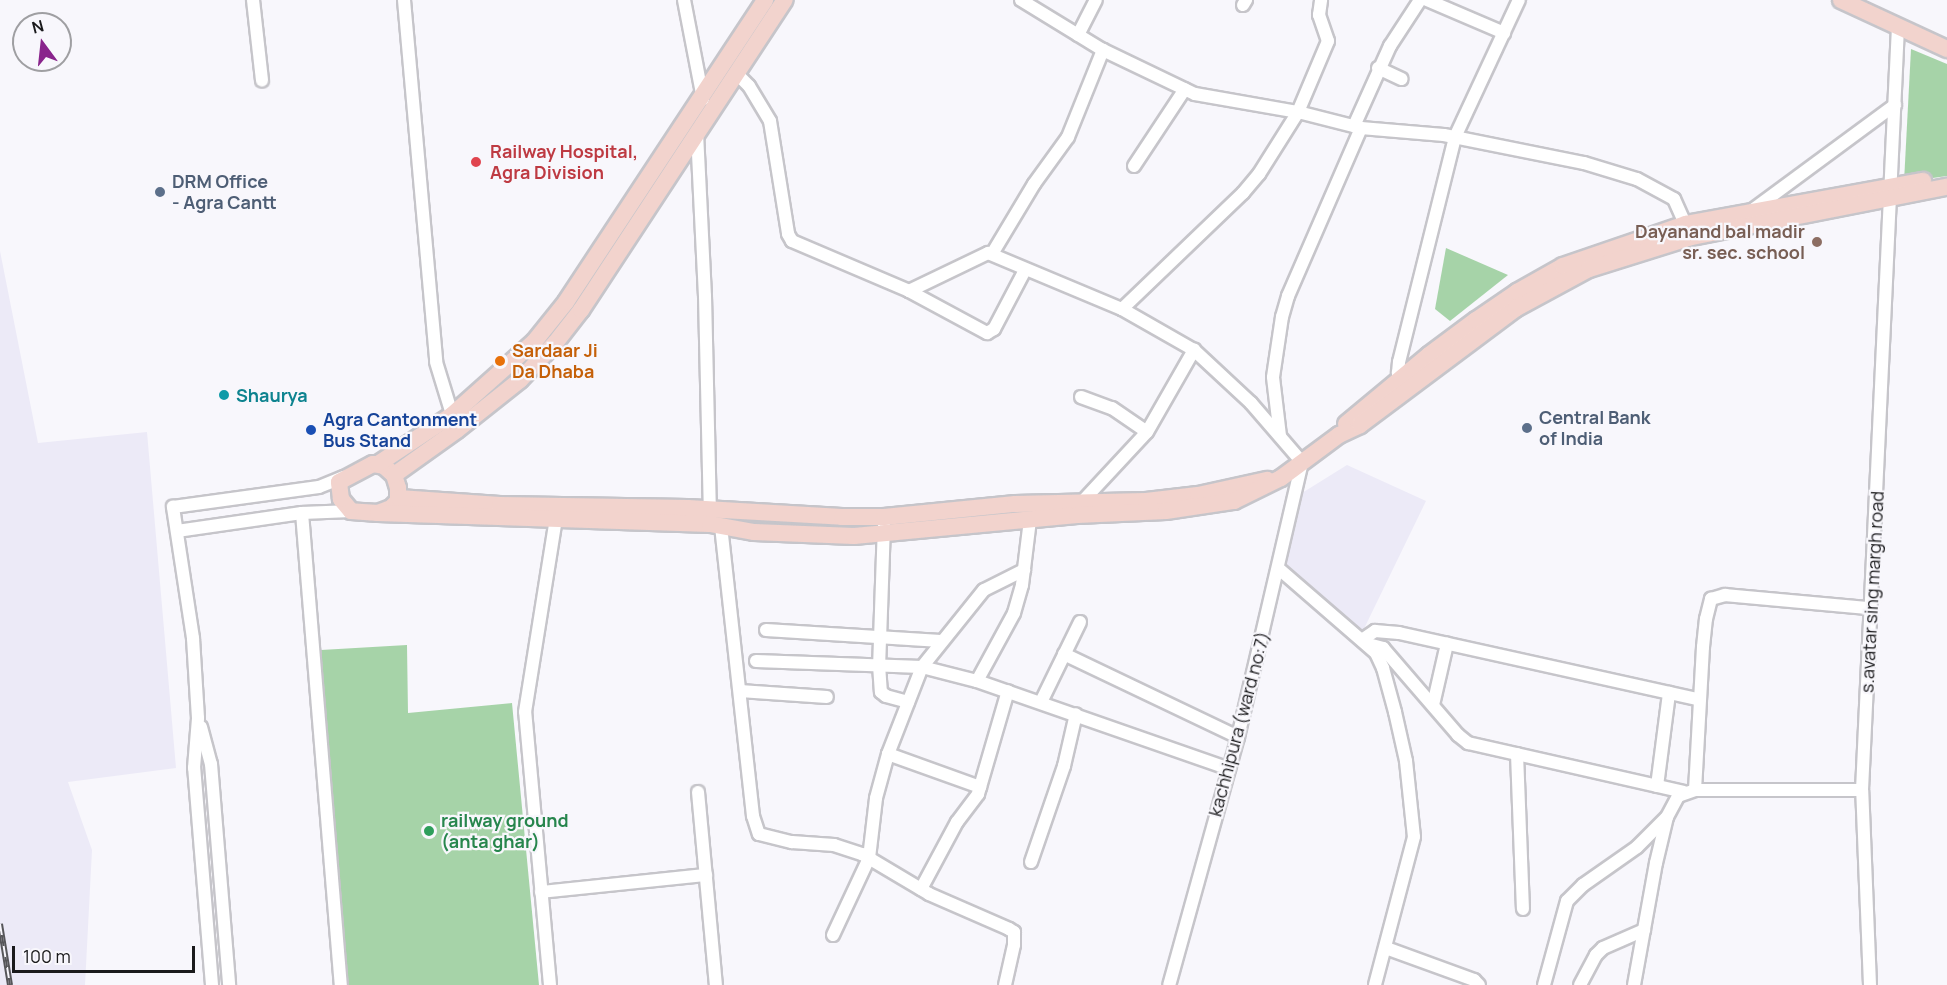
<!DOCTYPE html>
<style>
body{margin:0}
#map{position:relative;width:1947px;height:985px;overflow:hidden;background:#f8f7fc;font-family:Manrope,sans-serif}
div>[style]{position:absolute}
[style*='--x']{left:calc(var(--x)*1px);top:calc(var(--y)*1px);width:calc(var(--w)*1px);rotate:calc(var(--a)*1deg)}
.built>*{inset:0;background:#eceaf7}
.green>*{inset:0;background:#a6d3a8}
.roads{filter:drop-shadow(2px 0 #c6c5ca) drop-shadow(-2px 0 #c6c5ca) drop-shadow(0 2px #c6c5ca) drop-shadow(0 -2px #c6c5ca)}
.street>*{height:12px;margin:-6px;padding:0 6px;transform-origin:6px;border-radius:6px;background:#fff}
.secondary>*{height:16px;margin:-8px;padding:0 8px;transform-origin:8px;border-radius:8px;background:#f2d3cd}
.rail>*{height:6px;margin-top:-3px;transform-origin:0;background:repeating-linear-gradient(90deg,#f8f7fc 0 11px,#565659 0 22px);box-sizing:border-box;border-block:2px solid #565659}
.dots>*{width:16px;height:16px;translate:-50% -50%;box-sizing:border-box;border:3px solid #f8f7fc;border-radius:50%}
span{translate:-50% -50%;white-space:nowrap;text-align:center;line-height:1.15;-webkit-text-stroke:4.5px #f8f7fc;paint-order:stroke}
.health-label{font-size:18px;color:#be3a42;font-weight:700}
.left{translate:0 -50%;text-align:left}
.service-label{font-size:18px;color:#4e5e75;font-weight:700}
.education-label{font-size:18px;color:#785e54;font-weight:700}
.right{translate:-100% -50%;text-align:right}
.food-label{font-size:18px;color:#c56008;font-weight:700}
.culture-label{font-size:18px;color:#0d838f;font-weight:700}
.transit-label{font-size:18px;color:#164399;font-weight:700}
.street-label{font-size:18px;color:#1a1a1c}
.leisure-label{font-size:18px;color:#27864d;font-weight:700}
.north{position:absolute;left:12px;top:12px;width:60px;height:60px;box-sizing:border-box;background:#f8f7fc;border:2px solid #9f9fa2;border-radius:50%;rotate:345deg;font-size:16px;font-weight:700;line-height:24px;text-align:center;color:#1a1a1c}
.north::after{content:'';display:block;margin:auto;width:21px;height:27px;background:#89248c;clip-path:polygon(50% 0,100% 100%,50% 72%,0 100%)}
.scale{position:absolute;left:12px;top:946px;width:183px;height:27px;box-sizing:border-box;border:3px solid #1a1a1c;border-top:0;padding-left:8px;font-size:18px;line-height:21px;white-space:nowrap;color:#1a1a1c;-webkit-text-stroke:4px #f8f7fc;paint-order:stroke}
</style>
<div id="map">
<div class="built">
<div style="clip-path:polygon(0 251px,38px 443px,147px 432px,176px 768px,68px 782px,92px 850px,85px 985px,0 985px)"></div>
<div style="clip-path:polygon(1347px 465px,1426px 501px,1360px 637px,1278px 568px,1294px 498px)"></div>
</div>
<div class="green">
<div style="clip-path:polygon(1911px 49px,1947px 64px,1947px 176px,1904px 182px)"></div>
<div style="clip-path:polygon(1446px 248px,1508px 275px,1450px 321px,1435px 309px)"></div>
<div style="clip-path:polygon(407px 645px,408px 713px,512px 703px,539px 985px,348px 985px,343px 949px,321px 650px)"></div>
</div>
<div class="roads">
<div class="street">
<div style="--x:253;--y:0;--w:81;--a:83.6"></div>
<div style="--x:404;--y:0;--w:363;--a:84.9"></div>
<div style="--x:436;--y:362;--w:62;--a:73"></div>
<div style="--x:684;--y:0;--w:101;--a:79.1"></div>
<div style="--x:1021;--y:0;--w:96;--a:31.4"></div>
<div style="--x:1103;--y:50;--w:102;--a:25.6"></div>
<div style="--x:1195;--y:94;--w:105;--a:9.9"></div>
<div style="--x:1298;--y:112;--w:65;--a:14.3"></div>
<div style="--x:1361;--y:128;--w:83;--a:4.8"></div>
<div style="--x:1444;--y:135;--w:143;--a:11.3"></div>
<div style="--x:1584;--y:163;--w:55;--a:16.8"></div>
<div style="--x:1637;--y:179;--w:42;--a:28.4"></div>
<div style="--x:1674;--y:199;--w:34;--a:66"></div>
<div style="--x:1427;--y:0;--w:84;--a:23.2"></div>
<div style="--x:1243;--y:5;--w:6;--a:-59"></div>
<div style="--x:1078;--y:35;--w:39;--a:-63"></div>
<div style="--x:1378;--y:68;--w:26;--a:25"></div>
<div style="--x:736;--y:73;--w:18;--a:45"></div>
<div style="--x:749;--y:86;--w:41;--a:59"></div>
<div style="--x:770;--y:121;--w:114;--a:80.9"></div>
<div style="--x:788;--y:234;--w:8;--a:60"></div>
<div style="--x:792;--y:241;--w:127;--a:23.1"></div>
<div style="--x:909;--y:291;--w:89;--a:28.3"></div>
<div style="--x:987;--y:333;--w:8;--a:-30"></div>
<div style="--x:994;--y:329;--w:67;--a:-62.3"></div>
<div style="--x:1354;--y:126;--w:88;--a:-65.8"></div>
<div style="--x:1390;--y:46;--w:55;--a:-56.9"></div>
<div style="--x:697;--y:133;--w:163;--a:87.2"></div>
<div style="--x:705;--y:296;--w:221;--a:88.7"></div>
<div style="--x:1134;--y:166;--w:92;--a:-56.5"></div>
<div style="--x:1751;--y:211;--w:179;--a:-36.4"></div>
<div style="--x:992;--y:254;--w:82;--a:-59"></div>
<div style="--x:1034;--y:184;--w:58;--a:-54.1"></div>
<div style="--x:1068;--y:137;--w:94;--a:-68.1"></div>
<div style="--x:909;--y:291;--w:88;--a:-25.7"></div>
<div style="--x:988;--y:253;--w:145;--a:22.7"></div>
<div style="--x:1122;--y:309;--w:83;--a:29.7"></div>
<div style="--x:1194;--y:350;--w:78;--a:42.9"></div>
<div style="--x:1251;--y:403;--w:78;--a:49.2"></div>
<div style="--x:1302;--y:462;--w:282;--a:103.1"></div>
<div style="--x:1238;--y:737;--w:257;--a:105.5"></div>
<div style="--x:1122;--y:309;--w:168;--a:-43.8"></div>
<div style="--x:1243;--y:193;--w:25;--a:-50"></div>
<div style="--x:1259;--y:174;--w:73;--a:-57.8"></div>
<div style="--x:1298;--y:112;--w:77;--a:-67.1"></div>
<div style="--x:1328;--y:41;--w:28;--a:-109"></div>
<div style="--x:1319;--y:15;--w:15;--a:-82"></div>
<div style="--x:1404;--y:384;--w:13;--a:-119"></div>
<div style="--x:1398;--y:373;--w:11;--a:-85"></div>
<div style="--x:1399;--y:362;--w:232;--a:-76"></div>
<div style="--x:1455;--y:137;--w:151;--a:-65"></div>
<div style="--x:1081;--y:397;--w:33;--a:20"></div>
<div style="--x:1112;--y:408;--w:42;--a:34.4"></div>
<div style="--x:1280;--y:436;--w:59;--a:-96.8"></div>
<div style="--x:1273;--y:377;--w:61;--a:-81.5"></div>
<div style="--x:1282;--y:317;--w:22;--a:-74"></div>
<div style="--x:1288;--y:296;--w:183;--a:-66.5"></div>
<div style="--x:1080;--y:504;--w:98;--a:-47.1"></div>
<div style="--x:1147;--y:432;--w:95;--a:-60.2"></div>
<div style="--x:302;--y:513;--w:474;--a:85.3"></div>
<div style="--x:884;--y:525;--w:140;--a:92"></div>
<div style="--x:879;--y:665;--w:27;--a:86"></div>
<div style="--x:881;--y:692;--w:6;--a:39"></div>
<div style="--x:886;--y:696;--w:23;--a:15"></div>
<div style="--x:721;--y:526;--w:292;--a:83.7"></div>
<div style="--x:753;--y:816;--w:19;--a:72"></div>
<div style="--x:759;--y:834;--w:34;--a:14"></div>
<div style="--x:792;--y:842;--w:42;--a:4.1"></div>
<div style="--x:834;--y:845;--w:29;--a:18"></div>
<div style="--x:862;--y:854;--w:78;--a:30.8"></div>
<div style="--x:929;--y:894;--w:87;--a:23.6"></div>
<div style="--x:1009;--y:929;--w:6;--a:31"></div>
<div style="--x:1014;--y:932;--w:13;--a:90"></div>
<div style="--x:1014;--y:945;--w:41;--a:102.7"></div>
<div style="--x:177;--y:531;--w:126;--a:-8.2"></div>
<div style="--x:302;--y:513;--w:49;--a:-2.3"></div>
<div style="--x:1278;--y:568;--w:130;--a:40.9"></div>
<div style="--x:1376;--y:653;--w:17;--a:65"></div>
<div style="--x:1383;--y:668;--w:46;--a:74.7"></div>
<div style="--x:1395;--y:712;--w:50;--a:77.3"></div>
<div style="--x:1406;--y:761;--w:76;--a:84"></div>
<div style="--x:1414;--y:837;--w:153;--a:104.8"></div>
<div style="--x:766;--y:630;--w:175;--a:3.6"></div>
<div style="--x:1362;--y:640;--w:16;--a:-35"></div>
<div style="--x:1375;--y:631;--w:24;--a:5"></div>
<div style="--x:1399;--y:633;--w:308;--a:12.5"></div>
<div style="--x:1368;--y:644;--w:16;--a:15"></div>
<div style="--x:1383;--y:648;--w:115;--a:49.2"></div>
<div style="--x:1458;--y:735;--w:13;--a:39"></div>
<div style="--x:1468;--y:743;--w:221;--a:12.8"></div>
<div style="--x:1064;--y:654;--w:193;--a:25.5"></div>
<div style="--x:756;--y:661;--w:166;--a:2.1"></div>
<div style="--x:922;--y:667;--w:57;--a:14.3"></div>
<div style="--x:977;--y:681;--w:267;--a:19.2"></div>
<div style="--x:977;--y:681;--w:77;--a:-61.4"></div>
<div style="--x:1014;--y:613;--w:29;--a:-74"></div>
<div style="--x:1022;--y:585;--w:65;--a:-83"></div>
<div style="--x:740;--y:691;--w:87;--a:3.9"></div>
<div style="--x:1041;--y:702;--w:89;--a:-64"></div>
<div style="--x:1433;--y:705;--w:63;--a:-77.1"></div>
<div style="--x:201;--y:727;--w:38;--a:75"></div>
<div style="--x:211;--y:764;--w:222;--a:85.3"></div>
<div style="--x:888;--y:754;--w:98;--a:19.7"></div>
<div style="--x:1517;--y:754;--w:155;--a:87.8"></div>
<div style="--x:1657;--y:786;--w:94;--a:-82.6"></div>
<div style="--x:1695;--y:790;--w:143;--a:-86.8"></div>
<div style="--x:1703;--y:647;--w:28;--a:-84"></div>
<div style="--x:1706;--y:619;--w:21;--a:-76"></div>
<div style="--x:1711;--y:599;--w:15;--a:-16"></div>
<div style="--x:1725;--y:595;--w:145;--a:5.2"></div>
<div style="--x:698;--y:792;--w:194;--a:84.7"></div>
<div style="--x:1031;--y:862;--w:102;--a:-71"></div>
<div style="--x:1064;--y:766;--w:53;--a:-77"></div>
<div style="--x:921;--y:889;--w:76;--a:-61.8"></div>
<div style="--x:957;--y:822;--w:35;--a:-53"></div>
<div style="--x:978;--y:794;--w:107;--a:-73.8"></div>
<div style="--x:541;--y:892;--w:166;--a:-5.9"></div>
<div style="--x:833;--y:935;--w:85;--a:-64.9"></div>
<div style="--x:869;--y:858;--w:60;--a:-83.3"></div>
<div style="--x:876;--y:798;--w:46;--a:-74.7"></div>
<div style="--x:888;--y:754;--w:93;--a:-68.7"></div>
<div style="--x:922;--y:667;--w:99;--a:-51.2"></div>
<div style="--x:984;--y:590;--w:45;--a:-26.6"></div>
<div style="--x:1386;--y:948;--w:94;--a:20"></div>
<div style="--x:1474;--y:980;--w:7;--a:45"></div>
<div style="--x:212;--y:985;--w:218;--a:-94.7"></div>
<div style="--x:194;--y:768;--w:50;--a:-85.4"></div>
<div style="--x:198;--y:718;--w:80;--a:-93.6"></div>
<div style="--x:193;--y:638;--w:133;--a:-98.7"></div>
<div style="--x:173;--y:507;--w:147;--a:-7.8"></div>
<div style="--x:319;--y:487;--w:27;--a:-22"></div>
<div style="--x:550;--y:985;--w:274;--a:-95.2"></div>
<div style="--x:525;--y:712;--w:202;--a:-80.9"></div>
<div style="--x:1544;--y:985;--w:87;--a:-74.7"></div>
<div style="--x:1567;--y:901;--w:23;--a:-45"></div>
<div style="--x:1583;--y:885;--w:66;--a:-35.1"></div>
<div style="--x:1637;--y:847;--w:42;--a:-45"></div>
<div style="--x:1580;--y:985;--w:34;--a:-62"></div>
<div style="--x:1596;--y:955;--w:10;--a:-45"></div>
<div style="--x:1603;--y:948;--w:45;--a:-23.7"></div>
<div style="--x:1634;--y:985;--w:124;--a:-79.8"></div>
<div style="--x:1656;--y:863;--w:47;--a:-76.6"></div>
<div style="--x:1667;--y:817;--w:24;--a:-62"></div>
<div style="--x:1678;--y:796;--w:18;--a:-19"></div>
<div style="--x:1695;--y:790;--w:167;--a:0"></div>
<div style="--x:1870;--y:985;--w:195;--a:-92.3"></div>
<div style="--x:1862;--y:790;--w:764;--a:-87.3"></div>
</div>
<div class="secondary">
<div style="--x:1841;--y:0;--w:117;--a:24.8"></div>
<div style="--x:1346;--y:424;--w:108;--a:-39.7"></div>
<div style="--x:1429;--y:355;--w:59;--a:-36.7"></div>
<div style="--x:1476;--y:320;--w:50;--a:-34.3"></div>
<div style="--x:1517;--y:292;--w:53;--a:-29.5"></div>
<div style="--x:1563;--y:266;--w:130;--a:-18.9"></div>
<div style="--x:1686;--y:224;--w:241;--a:-10.3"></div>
<div style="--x:373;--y:464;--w:11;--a:10"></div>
<div style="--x:384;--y:466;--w:13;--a:42"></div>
<div style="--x:394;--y:475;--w:14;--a:73"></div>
<div style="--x:398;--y:488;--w:13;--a:90"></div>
<div style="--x:398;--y:501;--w:10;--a:135"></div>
<div style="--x:391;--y:508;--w:14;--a:159"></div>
<div style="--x:378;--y:513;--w:27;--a:-176"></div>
<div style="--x:351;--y:511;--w:16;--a:-130"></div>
<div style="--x:341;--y:499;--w:17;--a:-97"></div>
<div style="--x:339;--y:482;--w:38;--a:-28"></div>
<div style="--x:378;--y:464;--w:89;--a:-33.5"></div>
<div style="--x:452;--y:415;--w:110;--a:-41.7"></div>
<div style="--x:534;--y:342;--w:51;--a:-51.3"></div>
<div style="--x:566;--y:302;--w:362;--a:-56.6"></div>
<div style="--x:394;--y:475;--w:77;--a:-35.5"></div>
<div style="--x:457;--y:430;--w:80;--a:-38.4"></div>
<div style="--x:520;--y:380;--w:52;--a:-46.5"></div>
<div style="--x:556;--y:342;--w:41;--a:-52"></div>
<div style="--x:581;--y:310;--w:371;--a:-56.7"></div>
<div style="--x:399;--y:498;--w:101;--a:4"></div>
<div style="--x:500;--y:505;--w:188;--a:0.9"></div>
<div style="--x:688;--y:508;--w:154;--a:3.3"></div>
<div style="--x:842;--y:517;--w:42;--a:0"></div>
<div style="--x:884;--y:517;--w:132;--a:-5.7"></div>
<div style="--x:1015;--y:504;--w:131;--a:-1.3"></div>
<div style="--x:1146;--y:501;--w:52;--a:-6.6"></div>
<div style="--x:1198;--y:495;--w:71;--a:-12.3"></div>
<div style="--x:378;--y:513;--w:332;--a:1.9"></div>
<div style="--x:710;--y:524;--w:45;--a:10.3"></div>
<div style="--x:754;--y:532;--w:100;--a:2.3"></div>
<div style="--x:854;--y:536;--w:224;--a:-5.4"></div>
<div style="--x:1077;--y:515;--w:89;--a:-2.6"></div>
<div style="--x:1166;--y:511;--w:69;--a:-8.4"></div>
<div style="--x:1234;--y:501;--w:52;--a:-26.1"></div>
<div style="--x:1281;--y:478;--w:72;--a:-36.6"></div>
<div style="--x:1339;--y:435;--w:23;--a:-25"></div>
<div style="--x:1360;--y:425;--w:194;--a:-36.8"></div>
<div style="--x:1515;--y:309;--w:84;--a:-28.4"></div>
<div style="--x:1589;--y:269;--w:107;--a:-17.4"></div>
<div style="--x:1691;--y:237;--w:261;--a:-11.1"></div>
</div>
</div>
<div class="rail">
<div style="--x:0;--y:924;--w:62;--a:80.7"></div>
</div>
<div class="dots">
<div style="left:476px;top:162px;background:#e0444e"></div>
<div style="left:160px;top:192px;background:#5c6f8a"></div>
<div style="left:1817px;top:242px;background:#8d6e63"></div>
<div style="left:500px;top:361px;background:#e8710a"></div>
<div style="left:224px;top:395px;background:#0f9aa8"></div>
<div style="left:1527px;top:428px;background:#5c6f8a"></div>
<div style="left:311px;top:430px;background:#1a4fb4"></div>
<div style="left:429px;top:831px;background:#2e9e5b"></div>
</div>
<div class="health-label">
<span class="left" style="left:490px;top:162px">Railway Hospital,<br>Agra Division</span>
</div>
<div class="service-label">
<span class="left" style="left:172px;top:192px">DRM Office<br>- Agra Cantt</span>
<span class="left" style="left:1539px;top:428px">Central Bank<br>of India</span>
</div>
<div class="education-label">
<span class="right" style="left:1805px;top:242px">Dayanand bal madir<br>sr. sec. school</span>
</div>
<div class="food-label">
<span class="left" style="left:512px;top:361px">Sardaar Ji<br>Da Dhaba</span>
</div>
<div class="culture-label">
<span class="left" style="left:236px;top:395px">Shaurya</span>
</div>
<div class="transit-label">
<span class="left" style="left:323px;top:430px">Agra Cantonment<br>Bus Stand</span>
</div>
<div class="street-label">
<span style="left:1872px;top:592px;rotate:-87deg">s.avatar sing margh road</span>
<span style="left:1239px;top:724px;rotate:-75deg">kachhipura (ward no:7)</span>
</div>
<div class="leisure-label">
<span class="left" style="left:441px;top:831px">railway ground<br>(anta ghar)</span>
</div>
<div class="north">N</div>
<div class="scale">100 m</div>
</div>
